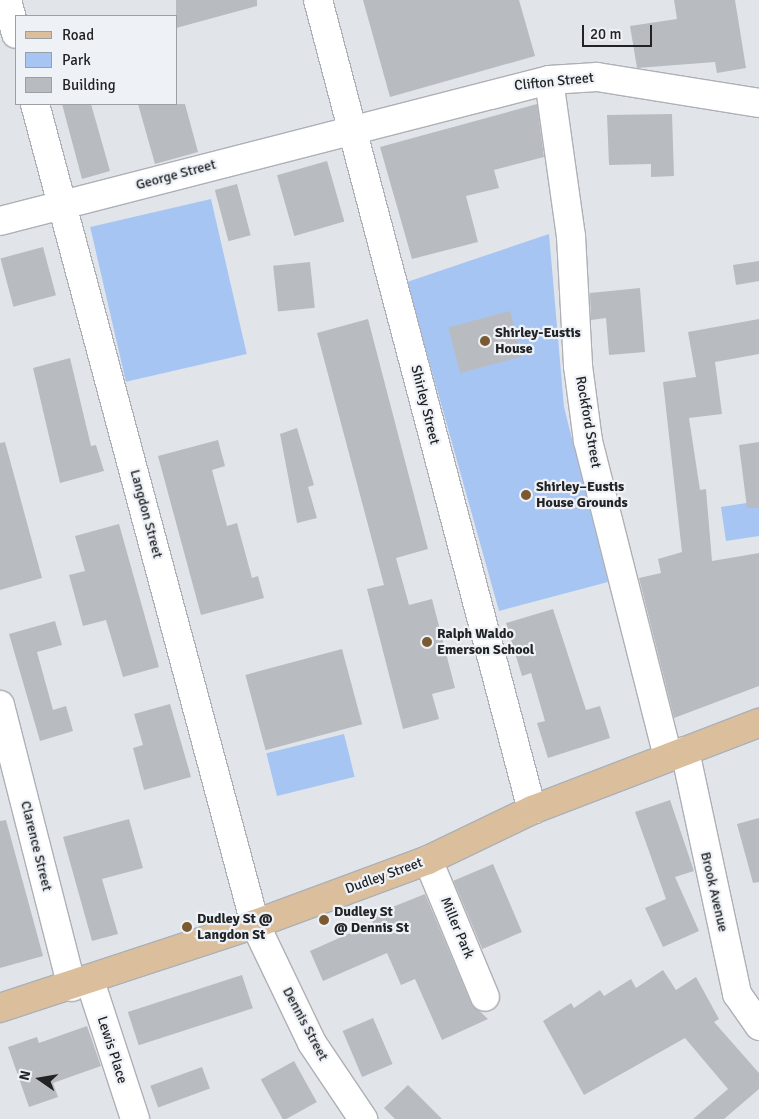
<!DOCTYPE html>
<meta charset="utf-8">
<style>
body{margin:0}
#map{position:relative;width:759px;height:1119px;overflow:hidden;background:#e1e5ea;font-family:Signika,sans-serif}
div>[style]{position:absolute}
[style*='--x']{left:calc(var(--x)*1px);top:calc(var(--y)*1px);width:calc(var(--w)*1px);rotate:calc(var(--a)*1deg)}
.green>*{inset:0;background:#a6c5f2;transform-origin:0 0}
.building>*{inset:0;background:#b8bcc1;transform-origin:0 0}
.roads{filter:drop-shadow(1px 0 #adb0b6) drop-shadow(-1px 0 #adb0b6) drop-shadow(0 1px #adb0b6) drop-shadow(0 -1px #adb0b6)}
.minor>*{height:28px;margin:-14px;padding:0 14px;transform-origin:14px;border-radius:14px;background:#fff}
.major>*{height:28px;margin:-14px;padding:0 14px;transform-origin:14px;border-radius:14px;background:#dbbf9d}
.dots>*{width:14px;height:14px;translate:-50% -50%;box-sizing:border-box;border:2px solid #eef2f7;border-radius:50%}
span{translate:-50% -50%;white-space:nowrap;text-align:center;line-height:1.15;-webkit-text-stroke:4.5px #eef2f7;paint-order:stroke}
.street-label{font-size:14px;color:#212325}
.poi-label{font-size:14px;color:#212325;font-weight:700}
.left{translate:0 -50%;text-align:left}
.legend{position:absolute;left:15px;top:15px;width:162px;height:90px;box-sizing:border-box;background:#eef2f7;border:1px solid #9c9fa3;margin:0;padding:6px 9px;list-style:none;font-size:15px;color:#212325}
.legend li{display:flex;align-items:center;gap:10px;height:25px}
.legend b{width:25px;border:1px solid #9c9fa3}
.north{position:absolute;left:15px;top:1054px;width:50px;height:50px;-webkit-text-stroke:4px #eef2f7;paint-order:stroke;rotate:283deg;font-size:14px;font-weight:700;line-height:20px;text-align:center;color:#212325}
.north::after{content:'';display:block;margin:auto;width:18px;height:22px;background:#212325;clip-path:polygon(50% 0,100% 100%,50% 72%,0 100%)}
.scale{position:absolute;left:582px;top:25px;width:70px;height:22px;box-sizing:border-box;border:2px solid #212325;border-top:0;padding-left:6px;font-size:15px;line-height:18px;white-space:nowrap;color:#212325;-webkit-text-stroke:4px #eef2f7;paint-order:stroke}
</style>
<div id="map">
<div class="green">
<div style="left:211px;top:199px;width:159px;height:124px;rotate:77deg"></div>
<div style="clip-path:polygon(549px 234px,564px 407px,608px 582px,499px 611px,407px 282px)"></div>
<div style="clip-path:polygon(759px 501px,759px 536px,726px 541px,721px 507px)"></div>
<div style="left:344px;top:734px;width:44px;height:80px;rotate:76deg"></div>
</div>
<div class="building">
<div style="clip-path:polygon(176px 0,257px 0,257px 6px,176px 28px)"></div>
<div style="clip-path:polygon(363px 0,519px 0,535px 56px,390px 97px)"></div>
<div style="clip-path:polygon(674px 0,735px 0,746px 68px,717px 73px,715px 62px,637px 68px,630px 26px,677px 19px)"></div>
<div style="clip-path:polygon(62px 104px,91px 104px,110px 171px,82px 179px)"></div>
<div style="clip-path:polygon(138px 104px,185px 104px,198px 152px,155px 164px)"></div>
<div style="clip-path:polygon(537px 104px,544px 157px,494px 170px,499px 188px,466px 196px,478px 242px,412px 259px,380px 147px)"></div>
<div style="clip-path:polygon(672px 114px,674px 176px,651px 177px,651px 164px,609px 165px,607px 115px)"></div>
<div style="left:327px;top:161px;width:63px;height:52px;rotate:74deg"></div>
<div style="left:237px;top:184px;width:53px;height:23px;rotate:75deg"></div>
<div style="left:43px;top:247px;width:50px;height:44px;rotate:75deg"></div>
<div style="clip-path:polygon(759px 261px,759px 281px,736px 285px,733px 265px)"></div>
<div style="left:310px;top:262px;width:46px;height:37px;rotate:84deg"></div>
<div style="clip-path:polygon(640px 288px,645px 352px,609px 355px,606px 318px,591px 320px,590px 293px)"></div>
<div style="left:510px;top:311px;width:47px;height:64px;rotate:75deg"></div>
<div style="clip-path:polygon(368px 319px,428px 549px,396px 558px,409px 605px,432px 599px,455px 688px,432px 694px,439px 719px,403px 729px,367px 589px,384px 585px,317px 333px)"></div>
<div style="clip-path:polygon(759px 319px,759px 354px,715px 362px,722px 414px,689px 418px,700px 490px,706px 489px,712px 561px,759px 553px,759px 686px,674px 718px,639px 578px,661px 573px,658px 559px,682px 552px,663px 382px,696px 377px,688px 332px)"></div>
<div style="clip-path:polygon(70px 358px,91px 446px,96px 445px,104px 471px,60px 483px,33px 368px)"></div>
<div style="clip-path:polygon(297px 428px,314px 485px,308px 487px,317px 518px,297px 523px,280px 434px)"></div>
<div style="clip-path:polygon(218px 440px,225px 466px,212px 470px,227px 526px,237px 523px,252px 578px,258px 576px,264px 598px,201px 615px,158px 456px)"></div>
<div style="clip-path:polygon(5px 442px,42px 578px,0 590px,0 443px)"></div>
<div style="clip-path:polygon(759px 442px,759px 508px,747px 508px,739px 445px)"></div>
<div style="clip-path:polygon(119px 524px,159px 667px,123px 677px,106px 620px,83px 626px,69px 575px,85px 571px,75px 536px)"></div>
<div style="clip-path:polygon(553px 609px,586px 710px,600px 706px,610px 738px,548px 758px,537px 723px,545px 721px,531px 673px,522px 676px,506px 623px)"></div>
<div style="clip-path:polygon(55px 621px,62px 645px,37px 652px,53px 710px,66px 706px,73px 731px,40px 741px,9px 634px)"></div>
<div style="left:342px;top:649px;width:78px;height:100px;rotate:75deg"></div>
<div style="clip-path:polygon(170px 704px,191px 777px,144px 790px,133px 748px,143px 745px,134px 714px)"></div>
<div style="clip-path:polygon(670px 800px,694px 871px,675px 877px,699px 931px,663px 947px,645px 908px,666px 899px,635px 812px)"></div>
<div style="clip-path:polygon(759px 818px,759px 882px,753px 883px,737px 824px)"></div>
<div style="clip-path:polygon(129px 819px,143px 868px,102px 879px,118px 934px,92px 941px,63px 837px)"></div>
<div style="clip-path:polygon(6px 820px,43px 956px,0 968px,0 821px)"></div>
<div style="left:493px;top:864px;width:74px;height:43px;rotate:67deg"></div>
<div style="clip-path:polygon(425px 894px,471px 1003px,488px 1019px,442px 1040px,415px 979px,401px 985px,387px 953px,323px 981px,310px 951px,373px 923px,370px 916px)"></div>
<div style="clip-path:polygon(663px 970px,676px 990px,696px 977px,719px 1019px,714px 1022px,759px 1073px,759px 1089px,724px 1119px,693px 1119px,728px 1089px,685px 1038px,584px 1095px,543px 1021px,571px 1003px,574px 1008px,600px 990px,604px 996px,631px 979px,636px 988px)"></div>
<div style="left:242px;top:975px;width:35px;height:120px;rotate:72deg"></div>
<div style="left:373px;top:1018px;width:50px;height:33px;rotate:67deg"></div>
<div style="clip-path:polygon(87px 1026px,101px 1066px,53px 1083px,58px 1097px,29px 1107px,8px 1047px,37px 1037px,39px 1043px)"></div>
<div style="left:294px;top:1061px;width:47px;height:38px;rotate:61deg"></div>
<div style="left:202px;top:1067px;width:23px;height:55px;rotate:70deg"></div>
<div style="clip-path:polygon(408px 1085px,442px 1119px,395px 1119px,384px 1108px)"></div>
</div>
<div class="roads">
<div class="minor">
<div style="--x:7;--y:0;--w:35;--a:75"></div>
<div style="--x:318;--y:0;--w:838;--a:75.2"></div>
<div style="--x:549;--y:80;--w:158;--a:82"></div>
<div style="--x:571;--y:236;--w:130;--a:86.9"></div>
<div style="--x:578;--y:366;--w:76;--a:82.4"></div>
<div style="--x:588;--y:441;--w:326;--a:75.8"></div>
<div style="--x:35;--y:104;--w:849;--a:74.98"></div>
<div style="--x:255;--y:924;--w:132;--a:64.4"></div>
<div style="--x:312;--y:1043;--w:92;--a:56.1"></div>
<div style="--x:0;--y:221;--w:567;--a:-14.4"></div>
<div style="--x:549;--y:80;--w:48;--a:-3.6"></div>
<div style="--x:597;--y:77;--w:164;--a:9.1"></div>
<div style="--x:0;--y:705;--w:291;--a:75.7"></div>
<div style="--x:685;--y:751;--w:249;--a:77.9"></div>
<div style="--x:737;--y:994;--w:39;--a:55"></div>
<div style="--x:428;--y:860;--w:148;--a:67.4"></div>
<div style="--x:90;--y:981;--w:145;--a:71.9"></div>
</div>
<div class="major">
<div style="--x:0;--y:1008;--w:268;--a:-18.2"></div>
<div style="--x:255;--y:924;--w:184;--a:-20.3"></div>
<div style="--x:428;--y:860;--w:115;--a:-25.7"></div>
<div style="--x:532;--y:810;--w:243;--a:-21"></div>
</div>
</div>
<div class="dots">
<div style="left:485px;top:341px;background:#7b5a31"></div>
<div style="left:526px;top:495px;background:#7b5a31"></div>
<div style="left:427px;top:642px;background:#7b5a31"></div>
<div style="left:324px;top:920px;background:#7b5a31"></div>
<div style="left:187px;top:927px;background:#7b5a31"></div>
</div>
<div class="street-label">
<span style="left:554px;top:82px;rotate:-6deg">Clifton Street</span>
<span style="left:176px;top:175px;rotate:-15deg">George Street</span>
<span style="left:425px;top:405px;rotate:76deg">Shirley Street</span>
<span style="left:588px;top:422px;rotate:80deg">Rockford Street</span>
<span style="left:146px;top:514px;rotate:75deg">Langdon Street</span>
<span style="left:36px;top:846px;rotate:76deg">Clarence Street</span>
<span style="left:384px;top:876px;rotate:-20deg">Dudley Street</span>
<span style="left:714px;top:892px;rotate:77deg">Brook Avenue</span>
<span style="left:457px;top:928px;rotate:67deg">Miller Park</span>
<span style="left:305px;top:1024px;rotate:62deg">Dennis Street</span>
<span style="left:112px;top:1050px;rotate:72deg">Lewis Place</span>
</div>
<div class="poi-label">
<span class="left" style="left:495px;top:341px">Shirley-Eustis<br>House</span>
<span class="left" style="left:536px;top:495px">Shirley–Eustis<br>House Grounds</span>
<span class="left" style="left:437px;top:642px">Ralph Waldo<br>Emerson School</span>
<span class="left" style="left:334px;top:920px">Dudley St<br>@ Dennis St</span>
<span class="left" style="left:197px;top:927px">Dudley St @<br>Langdon St</span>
</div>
<ul class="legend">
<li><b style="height:6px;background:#dbbf9d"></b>Road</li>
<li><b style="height:14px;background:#a6c5f2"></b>Park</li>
<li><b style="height:14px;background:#b8bcc1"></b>Building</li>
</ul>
<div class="north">N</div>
<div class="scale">20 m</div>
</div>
